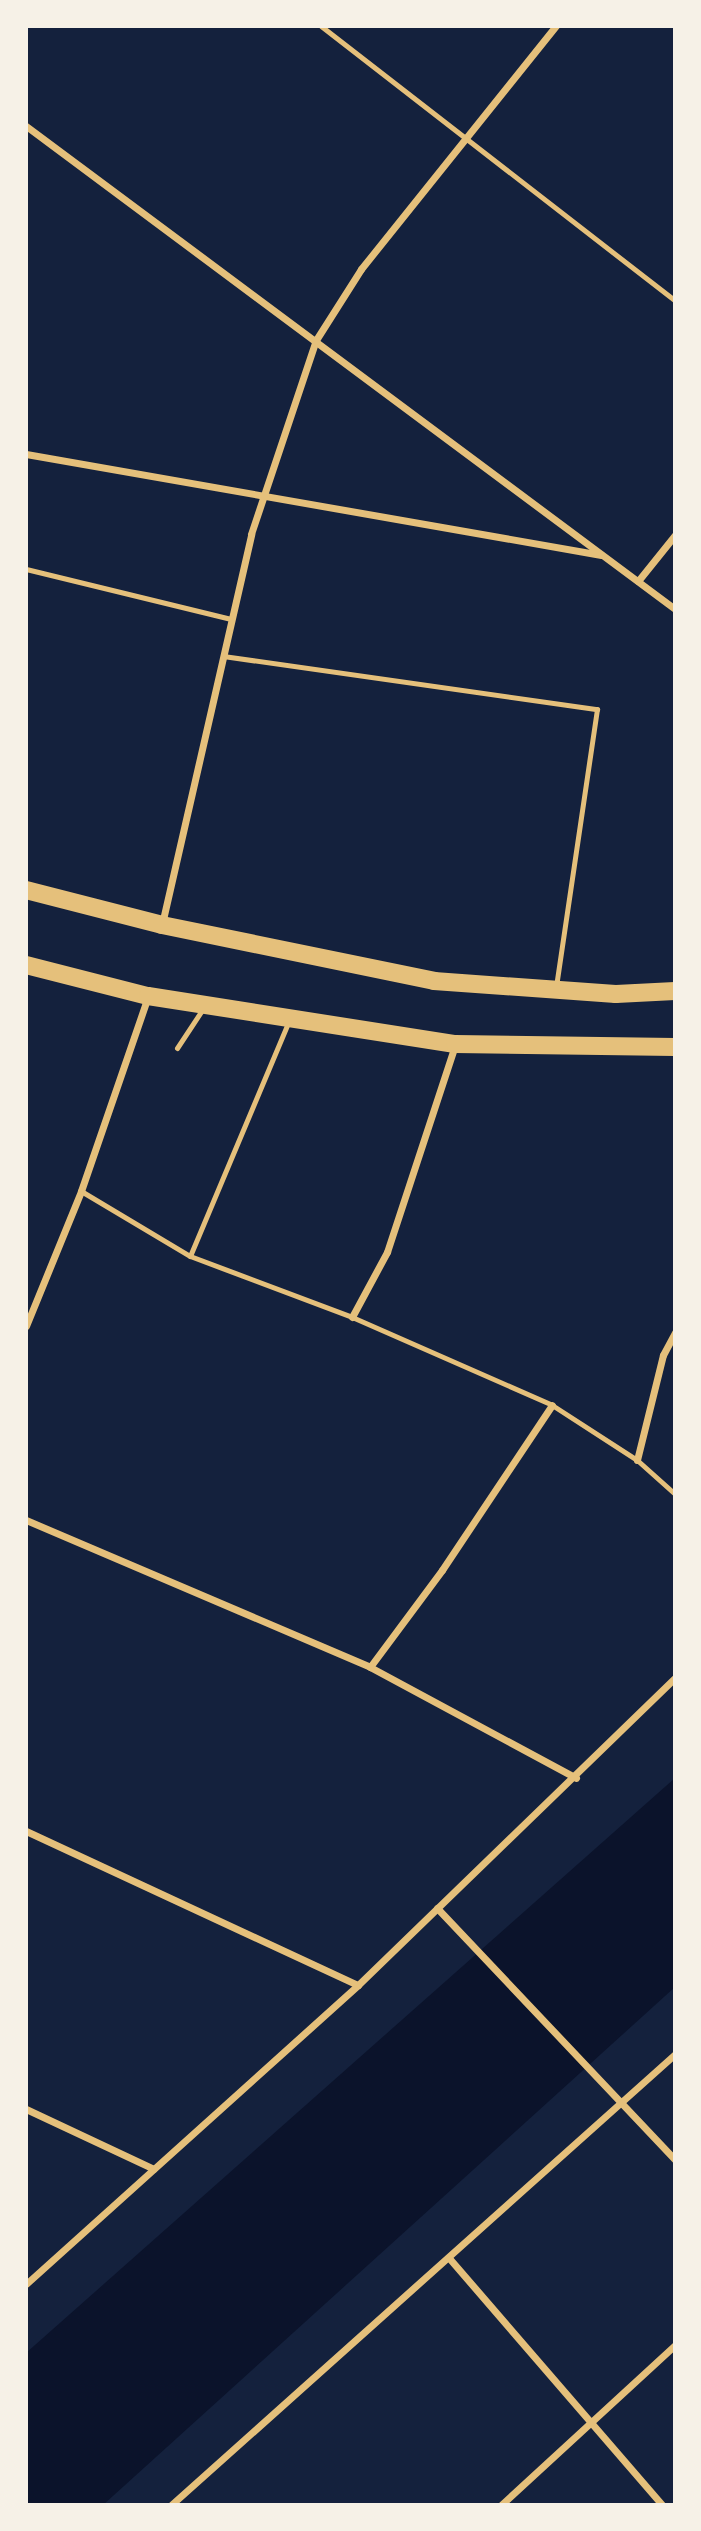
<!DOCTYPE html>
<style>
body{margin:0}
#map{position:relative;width:701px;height:2531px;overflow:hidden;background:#14213d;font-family:Signika,sans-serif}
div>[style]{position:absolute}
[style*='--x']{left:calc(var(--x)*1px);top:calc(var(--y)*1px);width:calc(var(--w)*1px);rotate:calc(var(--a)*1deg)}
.water>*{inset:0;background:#0b132b}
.service>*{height:5px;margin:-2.5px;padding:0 2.5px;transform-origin:2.5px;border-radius:2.5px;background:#e5c07b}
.minor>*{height:7px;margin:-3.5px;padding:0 3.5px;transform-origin:3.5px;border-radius:3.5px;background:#e5c07b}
.primary>*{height:18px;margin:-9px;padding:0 9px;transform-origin:9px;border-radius:9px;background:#e5c07b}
span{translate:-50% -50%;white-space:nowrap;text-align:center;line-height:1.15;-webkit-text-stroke:6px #f6f1e7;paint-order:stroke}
.frame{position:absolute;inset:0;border:28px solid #f6f1e7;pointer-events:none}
</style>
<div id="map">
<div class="water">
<div style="clip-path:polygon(675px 1778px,675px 1987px,103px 2505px,26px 2505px,26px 2353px)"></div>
</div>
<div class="service">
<div style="--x:321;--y:26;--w:448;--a:37.8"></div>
<div style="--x:26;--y:569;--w:211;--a:13.7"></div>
<div style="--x:223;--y:656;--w:378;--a:8.1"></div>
<div style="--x:597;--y:709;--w:281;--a:98.4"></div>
<div style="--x:177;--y:1048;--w:49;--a:-56.6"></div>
<div style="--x:81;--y:1191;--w:127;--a:30.8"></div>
<div style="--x:190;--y:1256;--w:173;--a:20.6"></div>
<div style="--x:352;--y:1317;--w:219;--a:23.7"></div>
<div style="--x:552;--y:1405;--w:101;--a:32.9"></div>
<div style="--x:637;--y:1460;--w:51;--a:41.8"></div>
<div style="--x:190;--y:1256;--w:255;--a:-67.2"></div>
</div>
<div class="minor">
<div style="--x:26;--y:126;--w:809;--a:36.66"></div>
<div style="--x:26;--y:454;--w:584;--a:9.96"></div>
<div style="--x:638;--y:581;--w:59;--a:-51.2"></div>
<div style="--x:162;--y:924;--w:400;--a:-77.1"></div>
<div style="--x:251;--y:534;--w:205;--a:-71.5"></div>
<div style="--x:316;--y:340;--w:84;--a:-57.6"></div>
<div style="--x:361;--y:269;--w:312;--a:-51.3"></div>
<div style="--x:352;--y:1317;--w:74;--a:-61.7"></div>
<div style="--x:387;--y:1252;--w:218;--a:-71.8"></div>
<div style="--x:26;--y:1326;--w:146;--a:-67.8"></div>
<div style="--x:81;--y:1191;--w:206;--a:-71"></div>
<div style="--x:637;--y:1460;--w:108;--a:-76.1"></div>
<div style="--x:663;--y:1355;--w:26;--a:-62"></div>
<div style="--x:26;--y:1520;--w:374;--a:23.1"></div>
<div style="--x:370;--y:1667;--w:234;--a:28.3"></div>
<div style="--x:370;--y:1667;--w:121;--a:-53.4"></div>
<div style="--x:442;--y:1570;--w:198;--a:-56.3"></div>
<div style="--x:26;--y:1831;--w:366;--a:24.9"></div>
<div style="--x:437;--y:1908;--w:347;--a:46.6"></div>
<div style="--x:26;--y:2109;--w:141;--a:25.1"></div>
<div style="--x:449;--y:2258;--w:326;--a:49.2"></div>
<div style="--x:26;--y:2284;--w:447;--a:-42"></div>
<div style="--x:358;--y:1985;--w:441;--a:-44.1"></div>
<div style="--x:171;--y:2505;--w:676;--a:-41.82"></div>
<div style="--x:501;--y:2505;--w:236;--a:-42.6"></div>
</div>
<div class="primary">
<div style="--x:26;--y:890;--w:140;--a:14.4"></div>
<div style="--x:162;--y:925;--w:278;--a:11.6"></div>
<div style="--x:434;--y:981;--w:182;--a:4.1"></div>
<div style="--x:616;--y:994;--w:59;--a:-2.9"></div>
<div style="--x:26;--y:965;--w:126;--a:14.3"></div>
<div style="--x:148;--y:996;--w:311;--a:8.9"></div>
<div style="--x:455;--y:1044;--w:220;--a:0.8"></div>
</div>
<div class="frame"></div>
</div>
